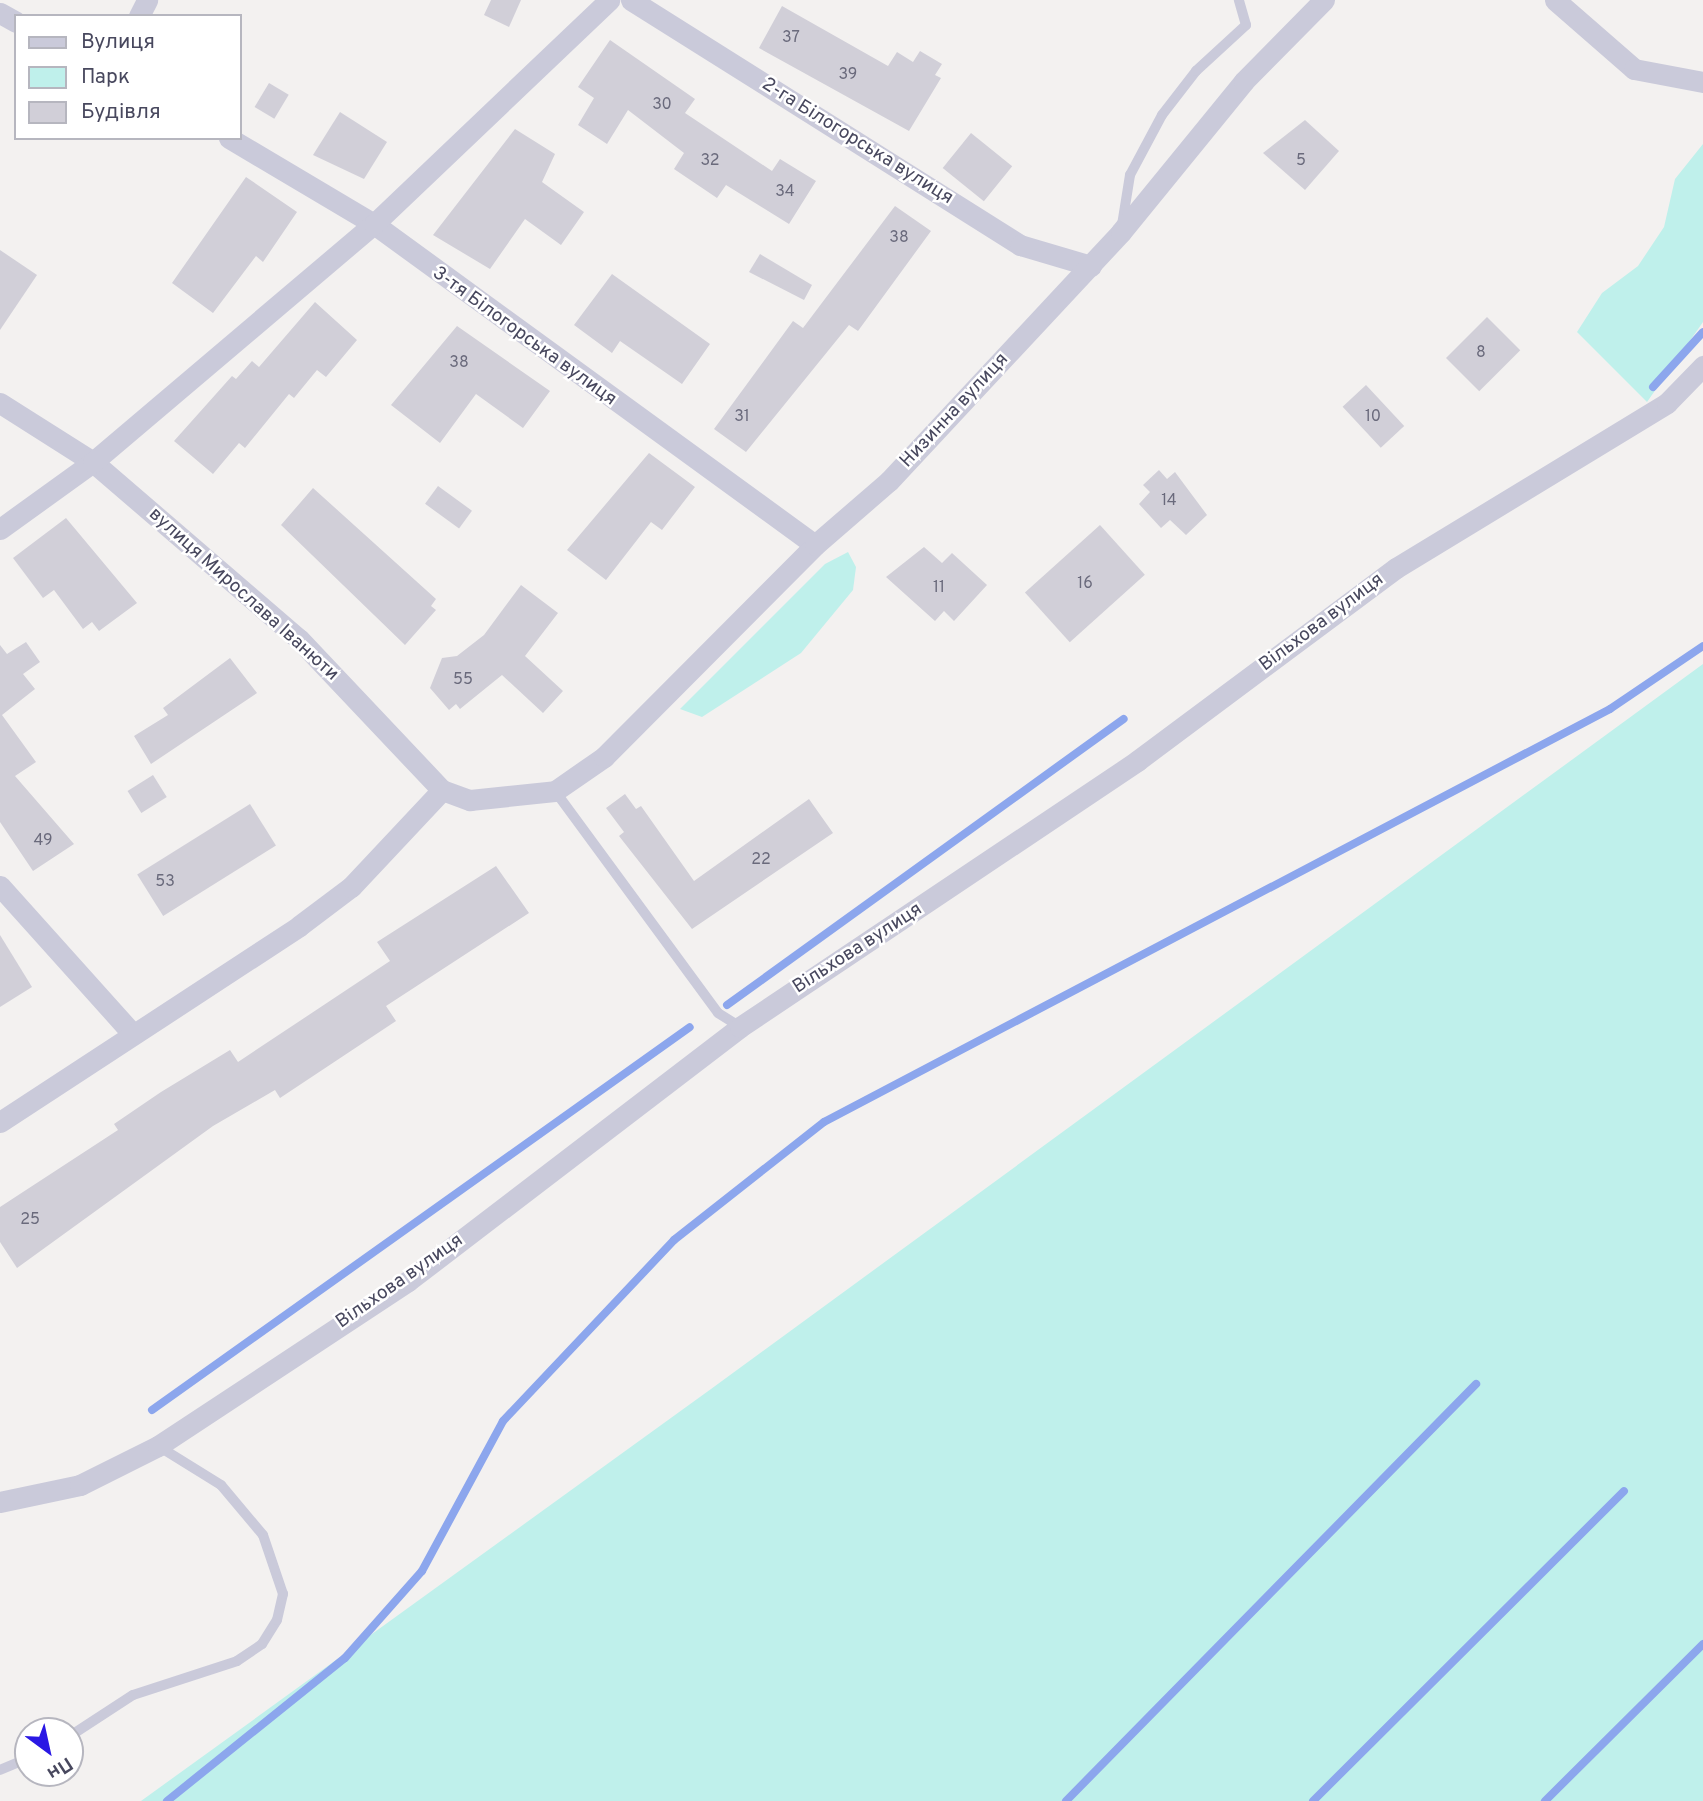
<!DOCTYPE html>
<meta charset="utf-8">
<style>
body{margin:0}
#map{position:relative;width:1703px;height:1801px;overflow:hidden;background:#f3f1f0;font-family:Overpass,sans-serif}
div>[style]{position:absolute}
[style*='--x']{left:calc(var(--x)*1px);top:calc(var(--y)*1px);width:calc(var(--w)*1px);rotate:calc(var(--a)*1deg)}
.green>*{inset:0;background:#bff0eb}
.stream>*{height:8px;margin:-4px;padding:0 4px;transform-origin:4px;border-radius:4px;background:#8ca6ed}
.building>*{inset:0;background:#d1cfd8;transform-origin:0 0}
.lane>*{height:10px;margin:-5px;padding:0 5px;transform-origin:5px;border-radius:5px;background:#cacada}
.street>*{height:21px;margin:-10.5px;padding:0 10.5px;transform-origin:10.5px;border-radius:10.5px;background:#cacada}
span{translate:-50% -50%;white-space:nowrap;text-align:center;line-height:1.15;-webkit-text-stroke:5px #fff;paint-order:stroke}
.number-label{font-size:16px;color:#6a6a7c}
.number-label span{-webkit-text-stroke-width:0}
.street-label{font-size:19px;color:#48485e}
.legend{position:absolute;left:14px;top:14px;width:228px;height:126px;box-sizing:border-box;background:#fff;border:2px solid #b6b6bf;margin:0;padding:9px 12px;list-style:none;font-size:21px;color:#48485e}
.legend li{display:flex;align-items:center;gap:14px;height:35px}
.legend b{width:35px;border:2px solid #b6b6bf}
.north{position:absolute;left:14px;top:1717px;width:70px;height:70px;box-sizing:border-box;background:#fff;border:2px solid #b6b6bf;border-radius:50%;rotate:147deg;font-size:19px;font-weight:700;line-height:28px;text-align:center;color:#48485e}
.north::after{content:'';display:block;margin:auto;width:24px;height:32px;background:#2a18e4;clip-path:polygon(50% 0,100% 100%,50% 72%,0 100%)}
</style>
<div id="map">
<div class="green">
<div style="clip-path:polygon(1703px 144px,1703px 322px,1647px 402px,1577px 332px,1602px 293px,1638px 266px,1664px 227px,1675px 179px)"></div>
<div style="clip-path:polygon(848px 552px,856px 567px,853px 590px,801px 653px,702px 717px,680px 709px,825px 564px)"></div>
<div style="clip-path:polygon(1703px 664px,1703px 1801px,141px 1801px,711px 1389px)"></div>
</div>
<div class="stream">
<div style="--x:1653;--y:387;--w:74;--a:-47.7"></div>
<div style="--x:727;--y:1005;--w:489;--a:-35.8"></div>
<div style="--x:152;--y:1410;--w:660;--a:-35.45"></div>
<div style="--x:167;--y:1801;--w:228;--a:-38.8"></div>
<div style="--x:345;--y:1658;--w:116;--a:-48.5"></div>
<div style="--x:422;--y:1571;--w:170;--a:-61.6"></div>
<div style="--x:503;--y:1421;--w:249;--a:-46.6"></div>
<div style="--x:674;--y:1240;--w:191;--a:-38.2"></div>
<div style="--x:824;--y:1122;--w:888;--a:-27.72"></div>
<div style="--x:1610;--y:709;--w:112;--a:-34.1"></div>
<div style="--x:1066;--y:1801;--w:585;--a:-45.48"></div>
<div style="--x:1313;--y:1801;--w:439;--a:-44.9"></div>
<div style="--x:1545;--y:1801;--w:223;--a:-44.8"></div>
</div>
<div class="building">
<div style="clip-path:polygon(491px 0,521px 0,509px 27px,484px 15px)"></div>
<div style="clip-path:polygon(782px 6px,888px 66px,897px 52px,913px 62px,920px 51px,942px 64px,935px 75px,941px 78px,909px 131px,759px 48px)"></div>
<div style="clip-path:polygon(610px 40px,695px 99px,685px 113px,772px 171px,780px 159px,816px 181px,789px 224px,726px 185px,717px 198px,674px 169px,684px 153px,628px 110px,607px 144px,578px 125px,594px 98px,578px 87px)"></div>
<div style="left:269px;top:83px;width:23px;height:28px;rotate:31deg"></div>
<div style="clip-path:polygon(340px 112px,387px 142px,364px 179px,313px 155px)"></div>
<div style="clip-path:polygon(1305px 120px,1339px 151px,1305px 190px,1263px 153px)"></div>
<div style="clip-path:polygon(515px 129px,555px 154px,542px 182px,584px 212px,561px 245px,525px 219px,490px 269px,433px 235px)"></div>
<div style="left:971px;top:133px;width:53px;height:45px;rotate:39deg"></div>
<div style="clip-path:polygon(246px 177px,297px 212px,263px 262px,256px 256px,213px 313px,172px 283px)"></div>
<div style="clip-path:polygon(895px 206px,931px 231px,858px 331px,849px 325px,746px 452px,714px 429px,793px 321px,803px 328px)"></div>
<div style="clip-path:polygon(0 250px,37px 275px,0 330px)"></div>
<div style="clip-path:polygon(760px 254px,812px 285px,804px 300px,749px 272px)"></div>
<div style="clip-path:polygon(612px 274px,710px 344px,682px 384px,620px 341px,612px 353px,574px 325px)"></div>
<div style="clip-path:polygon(315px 302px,357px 340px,326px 377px,317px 370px,294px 398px,289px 394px,245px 448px,239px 443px,213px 474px,174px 441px,232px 376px,236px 379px,252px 361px,259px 367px)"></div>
<div style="left:1487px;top:317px;width:47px;height:58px;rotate:45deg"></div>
<div style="clip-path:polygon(457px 326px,550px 391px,523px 428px,476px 394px,440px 443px,391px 405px)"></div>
<div style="left:1366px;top:385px;width:56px;height:32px;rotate:47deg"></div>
<div style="clip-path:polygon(649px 453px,695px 487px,662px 530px,651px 522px,606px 580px,567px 550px)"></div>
<div style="clip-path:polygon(1159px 470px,1167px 479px,1175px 472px,1207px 515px,1186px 535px,1170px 520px,1161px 528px,1139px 504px,1150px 492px,1143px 485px)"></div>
<div style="left:438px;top:486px;width:42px;height:22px;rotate:36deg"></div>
<div style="clip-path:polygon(313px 488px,436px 599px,431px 606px,436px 610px,405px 645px,281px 525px)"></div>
<div style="clip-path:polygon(66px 518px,137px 603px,99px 631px,92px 622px,83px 629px,54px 590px,43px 598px,13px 558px)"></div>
<div style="left:1100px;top:525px;width:67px;height:101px;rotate:48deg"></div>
<div style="clip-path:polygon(924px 547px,942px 563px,952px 553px,987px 585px,954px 621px,944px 611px,935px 621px,886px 577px)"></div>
<div style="clip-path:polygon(521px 585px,558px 613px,525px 656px,563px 691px,543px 713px,502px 675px,460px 709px,456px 704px,449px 710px,430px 688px,442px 658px,457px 656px,484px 635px)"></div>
<div style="clip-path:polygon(26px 642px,40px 662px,23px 674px,35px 689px,2px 715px,36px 762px,15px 776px,74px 844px,33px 871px,0 822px,0 645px,7px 654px)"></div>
<div style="clip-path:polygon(230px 658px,257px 693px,151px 764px,134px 736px,168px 715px,163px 708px)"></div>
<div style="left:153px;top:775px;width:26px;height:30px;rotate:58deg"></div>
<div style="clip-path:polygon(625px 794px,636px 809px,641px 806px,694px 881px,809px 799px,833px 833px,692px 929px,619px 836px,624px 832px,606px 808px)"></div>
<div style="left:250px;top:804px;width:49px;height:133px;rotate:58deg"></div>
<div style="clip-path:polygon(496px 866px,529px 913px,386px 1006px,396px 1021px,280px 1098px,275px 1090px,213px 1126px,17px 1268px,0 1242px,0 1207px,118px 1130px,114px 1124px,161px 1092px,230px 1050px,238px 1062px,390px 961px,377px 942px)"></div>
<div style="clip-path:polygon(0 935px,32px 987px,0 1007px)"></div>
</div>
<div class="lane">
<div style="--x:1122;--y:225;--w:51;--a:-80.9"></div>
<div style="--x:1130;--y:175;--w:68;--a:-61.9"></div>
<div style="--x:1162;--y:115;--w:56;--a:-52.3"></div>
<div style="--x:1196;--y:71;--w:68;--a:-42.6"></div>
<div style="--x:1246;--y:25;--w:26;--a:-106"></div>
<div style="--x:555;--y:791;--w:275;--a:53.7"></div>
<div style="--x:718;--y:1013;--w:26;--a:32"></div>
<div style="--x:70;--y:1736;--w:75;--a:-33.1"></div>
<div style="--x:133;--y:1695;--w:109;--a:-18.1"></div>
<div style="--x:237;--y:1661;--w:30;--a:-34"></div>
<div style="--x:262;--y:1644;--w:28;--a:-58"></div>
<div style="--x:277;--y:1620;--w:27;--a:-77"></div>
<div style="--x:283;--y:1594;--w:62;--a:-108.7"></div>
<div style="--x:263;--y:1535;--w:65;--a:-130"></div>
<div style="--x:221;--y:1485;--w:74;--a:-148.2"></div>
<div style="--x:0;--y:1770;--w:30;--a:-23"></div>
</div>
<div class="street">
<div style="--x:631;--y:0;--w:460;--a:32.2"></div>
<div style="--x:1020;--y:245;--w:74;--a:16.5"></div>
<div style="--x:1555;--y:0;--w:105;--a:41.1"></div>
<div style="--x:1634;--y:69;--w:70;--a:10.7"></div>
<div style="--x:0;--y:13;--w:18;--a:29"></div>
<div style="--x:139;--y:16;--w:18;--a:-63"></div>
<div style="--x:229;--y:138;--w:169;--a:30.7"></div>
<div style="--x:374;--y:224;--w:545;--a:36.05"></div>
<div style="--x:0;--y:403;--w:110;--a:32.4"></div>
<div style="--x:93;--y:462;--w:272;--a:40.7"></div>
<div style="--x:299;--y:639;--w:208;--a:46.6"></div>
<div style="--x:442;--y:790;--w:30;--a:20"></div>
<div style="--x:470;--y:800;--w:85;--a:-6"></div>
<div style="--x:555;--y:791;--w:60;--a:-34.8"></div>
<div style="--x:604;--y:757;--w:299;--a:-45.1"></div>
<div style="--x:815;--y:545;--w:98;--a:-40.9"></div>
<div style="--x:889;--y:481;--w:340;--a:-47"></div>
<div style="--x:1121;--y:232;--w:195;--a:-50.8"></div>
<div style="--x:1244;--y:81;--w:114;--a:-45.4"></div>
<div style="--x:0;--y:529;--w:115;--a:-35.8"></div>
<div style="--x:93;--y:462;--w:368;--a:-40.3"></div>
<div style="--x:374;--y:224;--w:325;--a:-43.6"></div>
<div style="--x:0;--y:886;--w:199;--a:48.1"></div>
<div style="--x:0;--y:1122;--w:358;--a:-33.2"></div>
<div style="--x:299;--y:926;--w:65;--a:-36.9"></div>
<div style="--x:351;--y:887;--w:133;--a:-46.8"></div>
<div style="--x:0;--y:1502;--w:82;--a:-12"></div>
<div style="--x:80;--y:1485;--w:87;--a:-26.6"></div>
<div style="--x:158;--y:1446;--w:300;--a:-33.4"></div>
<div style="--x:408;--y:1281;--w:418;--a:-37.4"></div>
<div style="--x:740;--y:1027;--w:478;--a:-33.8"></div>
<div style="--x:1137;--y:761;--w:323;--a:-36.7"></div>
<div style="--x:1396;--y:568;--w:317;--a:-31.3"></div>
<div style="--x:1667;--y:403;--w:52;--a:-45.8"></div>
</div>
<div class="number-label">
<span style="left:791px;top:38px">37</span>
<span style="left:848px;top:75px">39</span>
<span style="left:662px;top:105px">30</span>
<span style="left:710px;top:161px">32</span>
<span style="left:1301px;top:161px">5</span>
<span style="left:785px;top:192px">34</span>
<span style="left:899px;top:238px">38</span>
<span style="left:1481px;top:353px">8</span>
<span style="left:459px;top:363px">38</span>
<span style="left:742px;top:417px">31</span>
<span style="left:1373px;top:417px">10</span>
<span style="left:1169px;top:501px">14</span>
<span style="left:1085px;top:584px">16</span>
<span style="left:939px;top:588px">11</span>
<span style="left:463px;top:680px">55</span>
<span style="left:43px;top:841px">49</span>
<span style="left:761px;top:860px">22</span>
<span style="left:165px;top:882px">53</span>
<span style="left:30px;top:1220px">25</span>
</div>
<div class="street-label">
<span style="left:857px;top:142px;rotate:32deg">2-га Білогорська вулиця</span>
<span style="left:524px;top:337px;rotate:36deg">3-тя Білогорська вулиця</span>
<span style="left:955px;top:411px;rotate:-47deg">Низинна вулиця</span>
<span style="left:243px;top:595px;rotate:42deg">вулиця Мирослава Іванюти</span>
<span style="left:1322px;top:623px;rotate:-37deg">Вільхова вулиця</span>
<span style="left:858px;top:949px;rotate:-33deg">Вільхова вулиця</span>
<span style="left:400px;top:1282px;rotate:-35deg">Вільхова вулиця</span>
</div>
<ul class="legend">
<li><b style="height:9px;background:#cacada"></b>Вулиця</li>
<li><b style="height:19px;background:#bff0eb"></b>Парк</li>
<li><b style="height:19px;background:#d1cfd8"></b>Будівля</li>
</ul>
<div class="north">Пн</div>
</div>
